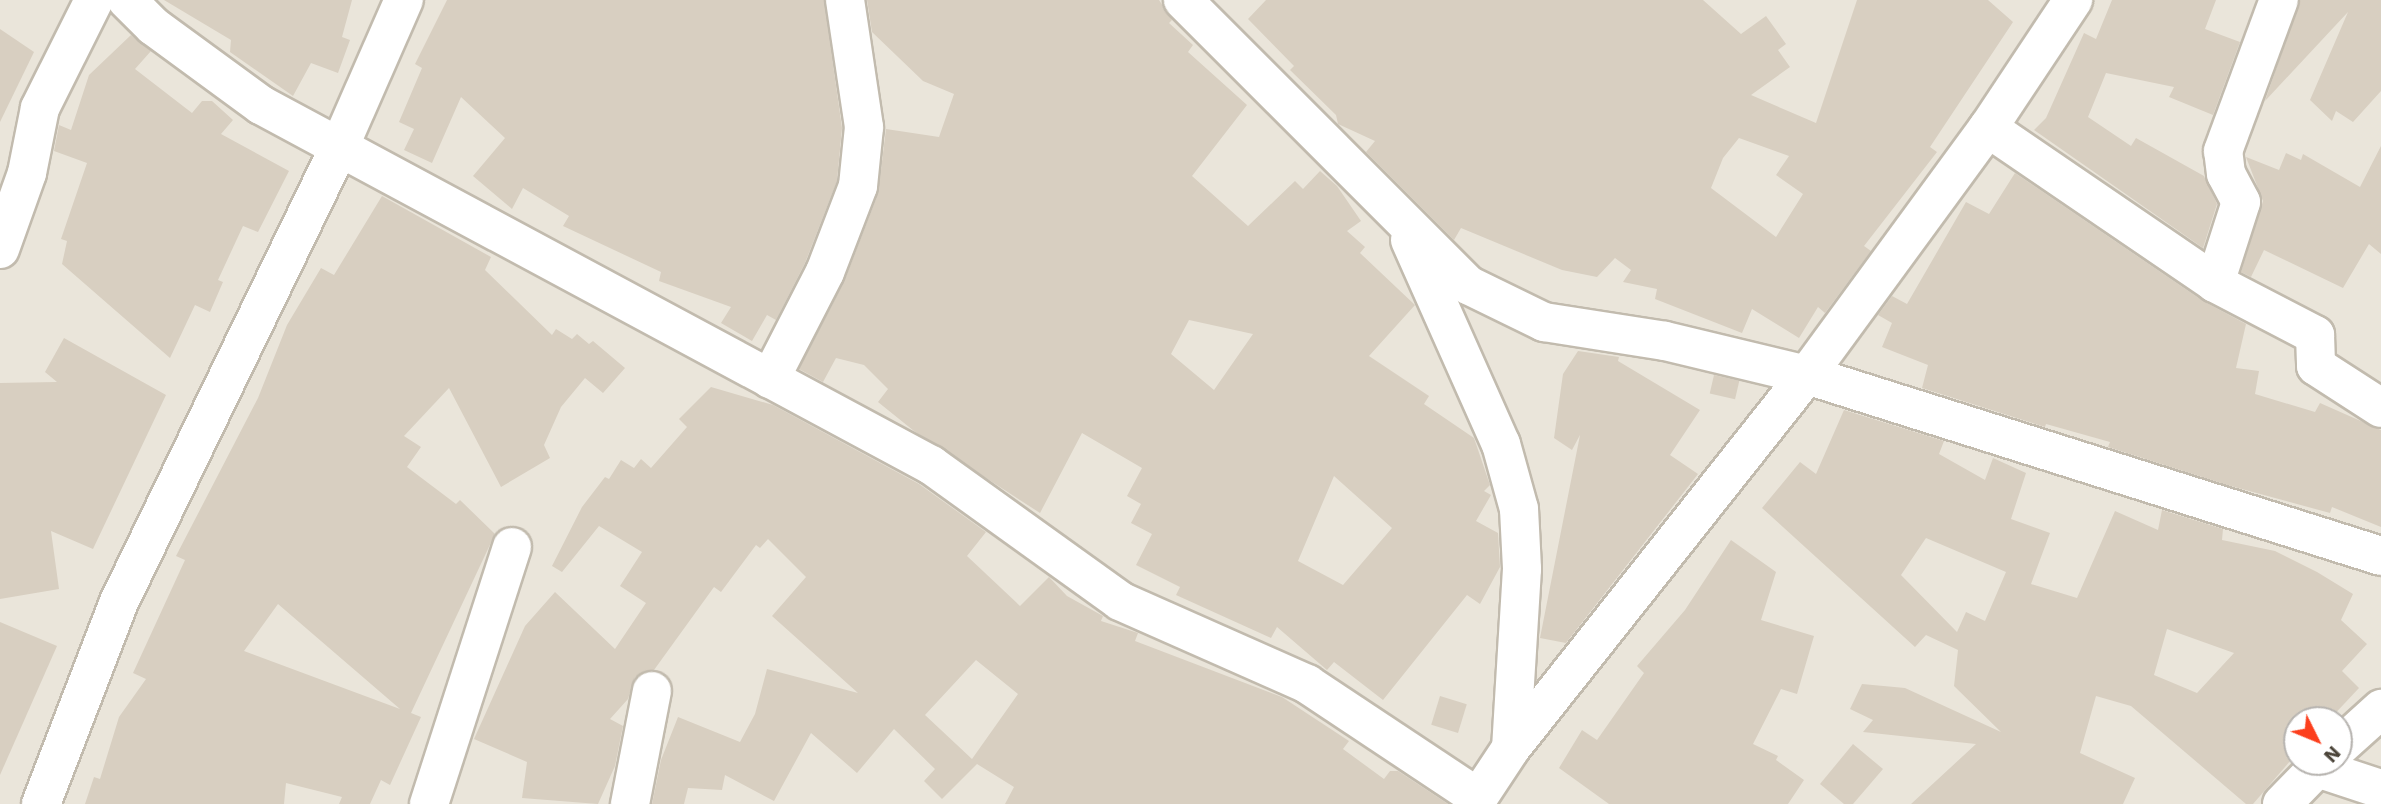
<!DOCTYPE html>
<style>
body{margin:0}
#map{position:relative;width:2381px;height:804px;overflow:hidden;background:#f6f3ec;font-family:"Work Sans",sans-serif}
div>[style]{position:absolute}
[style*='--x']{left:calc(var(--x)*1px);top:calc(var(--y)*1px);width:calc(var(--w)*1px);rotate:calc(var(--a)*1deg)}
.residential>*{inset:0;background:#eae5da}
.building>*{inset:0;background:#d8cfc1;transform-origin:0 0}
.roads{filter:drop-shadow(2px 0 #c2bbae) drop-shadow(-2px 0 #c2bbae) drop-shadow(0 2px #c2bbae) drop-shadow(0 -2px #c2bbae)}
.minor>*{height:38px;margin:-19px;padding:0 19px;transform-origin:19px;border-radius:19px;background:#fff}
span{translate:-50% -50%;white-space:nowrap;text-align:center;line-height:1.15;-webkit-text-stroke:5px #fff;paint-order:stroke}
.north{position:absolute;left:2283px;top:706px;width:70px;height:70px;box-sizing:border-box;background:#fff;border:2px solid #b7b4b0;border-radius:50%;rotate:133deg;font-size:19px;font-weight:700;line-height:28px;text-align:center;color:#4b4439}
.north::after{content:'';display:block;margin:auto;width:24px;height:32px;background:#fc3f1d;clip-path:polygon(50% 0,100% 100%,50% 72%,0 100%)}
</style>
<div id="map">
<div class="residential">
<div style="clip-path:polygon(evenodd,0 0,2381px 0,2381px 804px,0 804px,0 0,2297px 720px,2339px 720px,2339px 762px,2297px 762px,2297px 720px)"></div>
</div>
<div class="building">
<div style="clip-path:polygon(164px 0,352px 0,342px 37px,350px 40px,338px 73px,311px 63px,293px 96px,230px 52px,231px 40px)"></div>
<div style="clip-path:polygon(447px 0,824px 0,842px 128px,837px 181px,805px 263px,776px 320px,767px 315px,752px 341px,721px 323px,731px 307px,659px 281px,661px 272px,563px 226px,569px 216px,523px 188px,512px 209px,473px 176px,505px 138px,461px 97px,432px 163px,404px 150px,414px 129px,399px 122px,422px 68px,415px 64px)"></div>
<div style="clip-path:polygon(evenodd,867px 0,1159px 0,1172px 20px,1169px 23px,1193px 45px,1188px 52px,1247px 105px,1192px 176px,1248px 226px,1295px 181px,1303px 189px,1320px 171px,1337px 186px,1361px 221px,1347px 231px,1365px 247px,1360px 253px,1415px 305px,1369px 356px,1429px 396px,1424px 404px,1474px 438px,1490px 485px,1484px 491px,1491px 495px,1476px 521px,1498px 533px,1500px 567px,1480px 604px,1467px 595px,1383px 700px,1334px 662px,1327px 670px,1277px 627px,1271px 638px,1176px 595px,1180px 587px,1136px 565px,1152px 534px,1131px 523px,1141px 504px,1127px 496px,1142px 468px,1082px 433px,1040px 513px,914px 431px,878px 402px,888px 389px,864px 365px,836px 358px,823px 382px,799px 369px,844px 282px,878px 194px,886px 129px,939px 137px,954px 94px,923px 81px,872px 32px,867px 0,1189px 320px,1253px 334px,1214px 390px,1171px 354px,1189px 320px,867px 0,1334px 476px,1392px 528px,1343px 585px,1298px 561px,1334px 476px)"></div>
<div style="clip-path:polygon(evenodd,1266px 0,1703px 0,1741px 34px,1766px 16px,1786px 44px,1778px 50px,1790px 67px,1751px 95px,1816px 123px,1857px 0,1988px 0,2013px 22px,1930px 147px,1937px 152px,1864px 246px,1871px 251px,1825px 313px,1818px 307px,1799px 338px,1752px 309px,1742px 333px,1655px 299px,1657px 289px,1623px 282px,1631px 270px,1615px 258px,1597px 277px,1562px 270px,1461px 228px,1454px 240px,1366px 152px,1375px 141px,1338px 124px,1336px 115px,1290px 70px,1294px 66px,1248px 19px,1266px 0,1739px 138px,1789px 156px,1776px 175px,1803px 194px,1776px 237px,1711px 188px,1723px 158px,1739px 138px)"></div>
<div style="clip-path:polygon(2112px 0,2216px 0,2205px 29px,2240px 42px,2213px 115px,2169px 97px,2174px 87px,2106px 73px,2088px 117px,2131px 146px,2136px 138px,2204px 176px,2217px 204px,2203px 248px,2034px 130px,2046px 118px,2084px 33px,2096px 39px)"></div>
<div style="clip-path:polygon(2300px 0,2381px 0,2381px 91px,2353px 122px,2336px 111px,2332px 121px,2310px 100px,2348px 12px,2265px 101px)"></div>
<div style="clip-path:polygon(0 29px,34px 52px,0 122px)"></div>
<div style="clip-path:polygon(131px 35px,151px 51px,135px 69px,192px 113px,202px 101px,212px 101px,233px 120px,221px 134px,289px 171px,258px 232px,243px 226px,218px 280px,223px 282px,210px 312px,195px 305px,170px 358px,62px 264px,67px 241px,61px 239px,87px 163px,54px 151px,59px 125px,71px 130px,89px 75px)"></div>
<div style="clip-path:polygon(2381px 146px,2381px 254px,2369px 244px,2343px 288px,2264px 250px,2251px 277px,2241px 272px,2263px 201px,2246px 157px,2279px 170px,2286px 153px,2301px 160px,2303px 154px,2360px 187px)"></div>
<div style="clip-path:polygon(2015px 173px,2203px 301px,2246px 324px,2236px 368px,2259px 371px,2255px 394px,2315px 412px,2320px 403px,2381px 430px,2381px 527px,2332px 507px,2330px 513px,2227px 485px,2108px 447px,2110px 442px,2046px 424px,2045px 427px,1922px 388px,1928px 365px,1882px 347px,1892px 323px,1878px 315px,1892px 296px,1907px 304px,1966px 202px,1989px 214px)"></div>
<div style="clip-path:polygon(evenodd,382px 196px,491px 257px,485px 270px,552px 335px,556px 329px,572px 339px,577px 334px,589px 344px,593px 341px,625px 368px,603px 393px,585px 378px,561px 407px,544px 445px,550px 458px,501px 487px,449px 388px,404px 436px,421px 447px,407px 467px,456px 504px,460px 500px,495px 534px,411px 713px,421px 717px,390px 785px,381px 780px,370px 804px,339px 804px,342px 797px,286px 783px,284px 804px,85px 804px,94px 777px,100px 779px,119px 717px,146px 679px,133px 673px,185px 560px,176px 556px,258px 398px,287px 325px,321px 268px,334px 275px,382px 196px,278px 604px,400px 709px,244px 651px,278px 604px)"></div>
<div style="clip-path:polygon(64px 338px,166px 395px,93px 549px,51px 531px,59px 589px,0 599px,0 383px,57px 382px,45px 372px)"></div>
<div style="clip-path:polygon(1578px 351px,1619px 357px,1618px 361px,1700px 410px,1670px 455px,1698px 474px,1566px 643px,1540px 638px,1580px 435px,1572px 450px,1554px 438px,1563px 374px)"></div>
<div style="left:1714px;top:375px;width:26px;height:19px;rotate:13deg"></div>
<div style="clip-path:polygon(evenodd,711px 387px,773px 405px,919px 484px,986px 532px,967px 556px,1020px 606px,1049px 577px,1067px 596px,1103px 616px,1101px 621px,1138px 633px,1135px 641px,1282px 697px,1349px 741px,1343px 749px,1384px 779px,1390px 771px,1398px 771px,1448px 804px,1005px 804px,1014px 787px,977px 764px,942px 799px,924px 781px,935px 769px,894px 729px,857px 773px,811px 733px,774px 801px,725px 775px,722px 790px,688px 788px,684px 804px,652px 804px,661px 760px,678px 717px,740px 742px,755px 714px,767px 669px,858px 693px,772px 616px,806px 577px,768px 539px,760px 548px,756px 545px,721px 592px,714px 587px,654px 670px,635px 677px,628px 699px,610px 719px,623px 726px,615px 766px,598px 804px,522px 798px,527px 762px,474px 739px,525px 626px,555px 592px,615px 649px,646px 603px,620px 586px,642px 552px,599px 526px,562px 572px,552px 566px,582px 507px,605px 477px,609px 479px,621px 460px,634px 468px,641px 459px,651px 468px,687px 427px,679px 419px,711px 387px,976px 660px,1018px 694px,972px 759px,925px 715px,976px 660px)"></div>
<div style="clip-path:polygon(evenodd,1844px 410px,1944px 441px,1939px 454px,1985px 480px,1993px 458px,2026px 473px,2011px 519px,2050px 533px,2031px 584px,2077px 598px,2115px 511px,2158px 530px,2162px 510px,2223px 529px,2222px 540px,2275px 551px,2317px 572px,2353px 594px,2341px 620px,2367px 644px,2342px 671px,2359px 688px,2329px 720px,2297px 720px,2297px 753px,2253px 804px,2246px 804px,2131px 706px,2096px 696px,2080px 753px,2135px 778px,2123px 804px,1911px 804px,1976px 744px,1863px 732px,1873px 720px,1850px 709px,1862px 684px,1905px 688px,2001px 732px,1954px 686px,1958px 650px,1926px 635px,1915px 647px,1762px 508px,1800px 462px,1816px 474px,1844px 410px,1926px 538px,2006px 572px,1985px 621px,1966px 612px,1957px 632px,1901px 575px,1926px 538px,1844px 410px,2167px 629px,2234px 653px,2197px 693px,2154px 675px,2167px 629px)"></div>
<div style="clip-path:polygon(1731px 540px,1776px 572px,1761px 620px,1814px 636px,1797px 694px,1781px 689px,1753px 744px,1778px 756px,1776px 760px,1804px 780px,1788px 804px,1609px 804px,1559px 768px,1582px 730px,1597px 740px,1644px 673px,1637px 666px,1685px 610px)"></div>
<div style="clip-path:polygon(0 622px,57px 646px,0 775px)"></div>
<div style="left:1440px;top:696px;width:28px;height:30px;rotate:17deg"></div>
<div style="clip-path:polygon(1853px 744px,1883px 769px,1853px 804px,1844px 804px,1820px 784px)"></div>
</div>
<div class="roads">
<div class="minor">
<div style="--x:127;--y:0;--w:37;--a:45"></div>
<div style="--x:153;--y:26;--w:134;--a:36.2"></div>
<div style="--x:261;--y:105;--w:761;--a:28.25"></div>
<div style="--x:931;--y:465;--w:233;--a:35.7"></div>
<div style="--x:1120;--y:601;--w:205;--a:23.9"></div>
<div style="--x:1307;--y:684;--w:204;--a:33.6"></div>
<div style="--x:1183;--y:0;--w:403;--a:45"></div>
<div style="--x:1468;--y:285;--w:85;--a:26"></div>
<div style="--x:1544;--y:322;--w:122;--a:8.9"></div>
<div style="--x:1665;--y:341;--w:146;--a:13.5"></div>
<div style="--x:1807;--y:375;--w:602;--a:17.5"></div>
<div style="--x:1988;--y:128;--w:275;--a:34.3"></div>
<div style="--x:2215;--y:283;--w:113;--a:27.5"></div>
<div style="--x:2315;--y:335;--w:31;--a:88"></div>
<div style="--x:2316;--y:366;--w:77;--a:32.9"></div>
<div style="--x:1410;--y:240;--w:223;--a:66"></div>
<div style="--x:1501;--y:444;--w:67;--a:74.5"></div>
<div style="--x:1519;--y:509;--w:60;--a:87.1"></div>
<div style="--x:1522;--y:569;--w:179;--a:93.5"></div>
<div style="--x:0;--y:249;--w:81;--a:-70.4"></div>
<div style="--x:27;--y:173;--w:66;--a:-78.7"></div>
<div style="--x:40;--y:108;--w:121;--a:-63.4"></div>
<div style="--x:2215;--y:283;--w:85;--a:-72.2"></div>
<div style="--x:2241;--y:202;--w:32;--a:-118"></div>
<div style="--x:2226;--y:174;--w:23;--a:-97"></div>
<div style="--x:2223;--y:151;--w:161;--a:-69.7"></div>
<div style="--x:770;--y:379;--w:120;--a:-62.8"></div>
<div style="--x:825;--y:272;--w:92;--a:-69"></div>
<div style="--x:858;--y:186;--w:59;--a:-84.2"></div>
<div style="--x:864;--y:127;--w:128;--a:-98.5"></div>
<div style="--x:2339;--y:747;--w:57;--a:-42.1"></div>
<div style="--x:2317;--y:768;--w:67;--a:18.2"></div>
<div style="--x:41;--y:804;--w:214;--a:-68.9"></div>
<div style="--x:118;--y:604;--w:504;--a:-64.15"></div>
<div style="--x:338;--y:150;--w:164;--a:-66.3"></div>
<div style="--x:429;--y:804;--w:270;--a:-72.1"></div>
<div style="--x:630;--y:804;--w:115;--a:-79"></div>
<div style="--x:1474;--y:804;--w:67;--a:-56.5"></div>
<div style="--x:1511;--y:748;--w:476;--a:-51.6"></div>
<div style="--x:1807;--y:375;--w:306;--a:-53.8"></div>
<div style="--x:1988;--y:128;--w:154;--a:-56.4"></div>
<div style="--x:2282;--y:804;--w:59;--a:-45.7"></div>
</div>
</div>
<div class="north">N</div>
</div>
